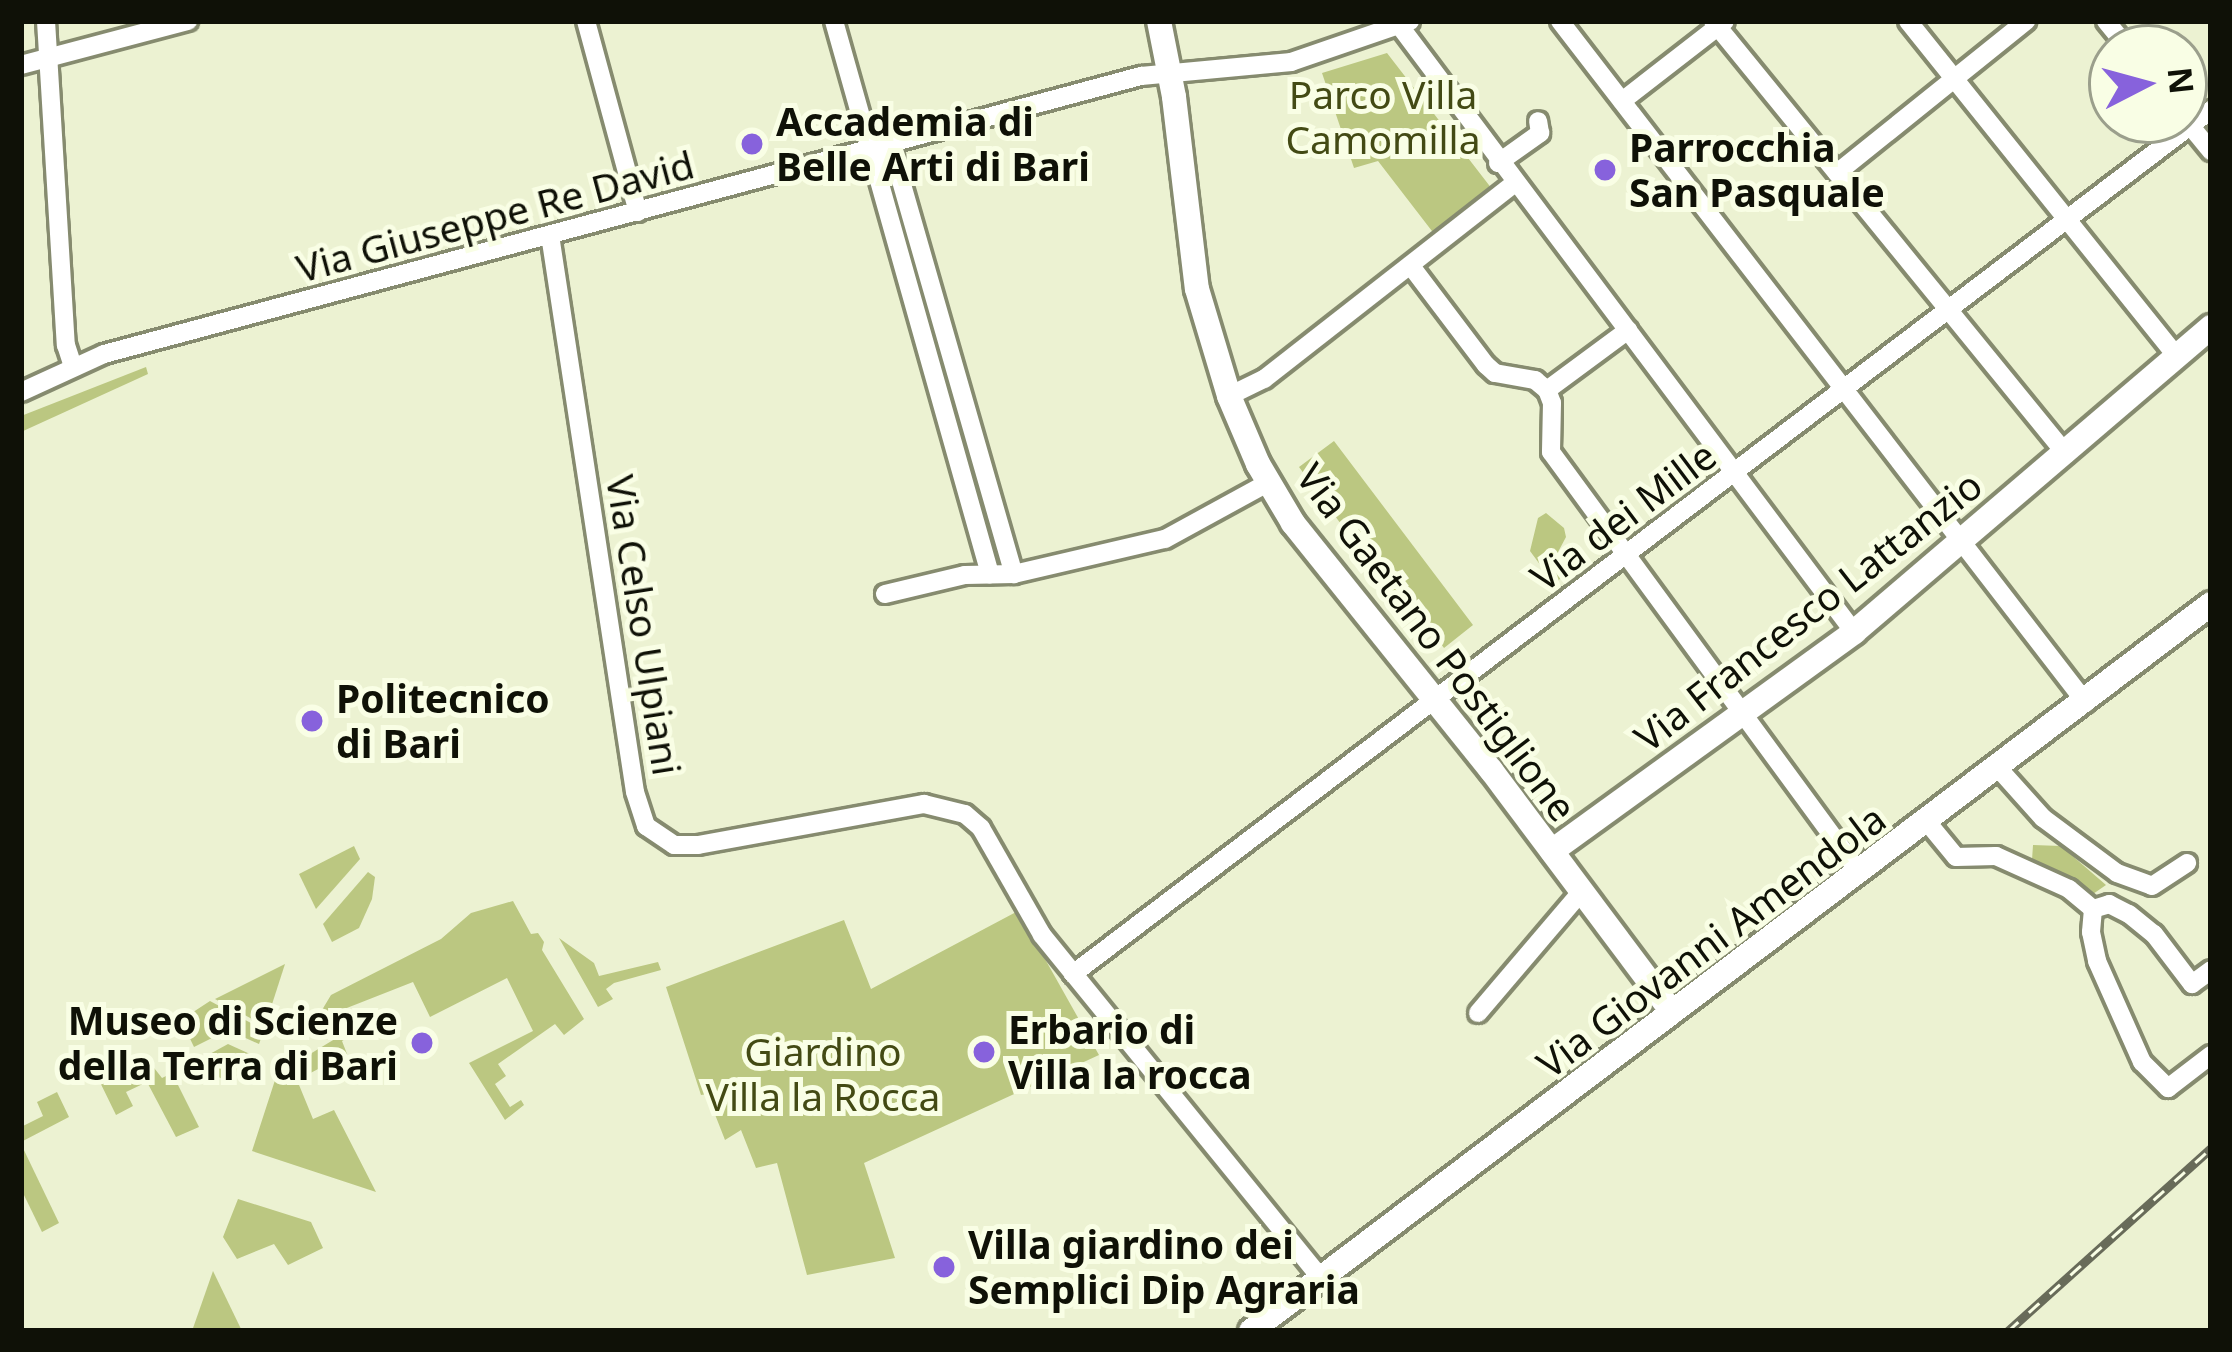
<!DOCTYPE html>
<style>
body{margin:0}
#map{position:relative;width:2232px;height:1352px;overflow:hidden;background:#ecf2d2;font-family:"Noto Sans",sans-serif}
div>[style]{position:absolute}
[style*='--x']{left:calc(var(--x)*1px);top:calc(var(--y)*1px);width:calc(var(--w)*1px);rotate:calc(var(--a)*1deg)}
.green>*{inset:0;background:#bbc781}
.roads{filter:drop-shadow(3px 0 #868b6f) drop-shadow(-3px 0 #868b6f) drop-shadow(0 3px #868b6f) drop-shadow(0 -3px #868b6f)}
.minor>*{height:18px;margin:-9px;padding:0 9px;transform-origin:9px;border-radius:9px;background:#fff}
.secondary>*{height:24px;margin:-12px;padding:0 12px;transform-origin:12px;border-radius:12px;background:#fff}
.rail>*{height:9px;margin-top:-4.5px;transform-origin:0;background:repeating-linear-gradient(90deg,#f9fee5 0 14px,#686b59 0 28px);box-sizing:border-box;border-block:3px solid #686b59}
.dots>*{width:33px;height:33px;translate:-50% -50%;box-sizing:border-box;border:6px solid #f9fee5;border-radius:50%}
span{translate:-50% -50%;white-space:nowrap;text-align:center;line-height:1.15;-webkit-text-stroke:10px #f9fee5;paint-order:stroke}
.park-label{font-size:39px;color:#434a14}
.poi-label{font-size:39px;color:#0f1107;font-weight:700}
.left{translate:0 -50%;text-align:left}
.right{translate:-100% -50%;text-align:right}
.street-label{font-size:39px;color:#0f1107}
.frame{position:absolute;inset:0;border:24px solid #0f1107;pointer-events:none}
.north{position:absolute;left:2088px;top:24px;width:120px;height:120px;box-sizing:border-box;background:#f9fee5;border:3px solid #9b9f8c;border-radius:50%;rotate:84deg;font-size:33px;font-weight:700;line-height:48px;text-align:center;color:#0f1107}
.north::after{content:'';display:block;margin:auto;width:42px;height:54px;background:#8762dc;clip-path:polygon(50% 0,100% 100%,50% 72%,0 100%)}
</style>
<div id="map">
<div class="green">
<div style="clip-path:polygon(1387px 53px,1492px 189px,1435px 235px,1378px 161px,1354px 168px,1322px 73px)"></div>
<div style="clip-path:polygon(146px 367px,148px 374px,21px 432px,21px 416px)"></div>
<div style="clip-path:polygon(1334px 441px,1473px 625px,1444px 648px,1407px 599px,1399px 603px,1299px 467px)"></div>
<div style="clip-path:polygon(1546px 513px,1564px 528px,1566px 537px,1557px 554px,1571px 565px,1555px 585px,1530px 551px,1538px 518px)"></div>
<div style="clip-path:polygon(2033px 845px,2061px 846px,2106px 885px,2093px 894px,2069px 882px,2066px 876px,2032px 860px)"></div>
<div style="clip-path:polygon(354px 846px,360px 859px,316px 909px,299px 874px)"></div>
<div style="clip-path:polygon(368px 872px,375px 877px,372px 899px,359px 928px,332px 942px,323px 924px)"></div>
<div style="clip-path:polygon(513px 901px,531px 934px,538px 933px,544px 942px,542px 950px,584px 1019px,564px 1035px,555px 1024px,498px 1064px,506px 1076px,495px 1084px,510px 1107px,521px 1100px,524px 1105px,505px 1120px,469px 1063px,533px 1031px,507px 978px,430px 1017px,413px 982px,329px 1015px,326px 1026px,307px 1035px,331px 995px,441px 939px,471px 913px)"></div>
<div style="clip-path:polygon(1018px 911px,1099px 1055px,864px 1163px,895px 1258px,807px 1275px,777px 1163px,756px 1168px,741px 1130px,725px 1140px,707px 1094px,701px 1095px,666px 987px,844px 920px,871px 989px)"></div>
<div style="clip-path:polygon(559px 938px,594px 963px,599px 976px,658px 962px,661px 970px,614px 983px,606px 989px,613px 999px,598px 1007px)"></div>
<div style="clip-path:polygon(285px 964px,265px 1026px,215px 999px)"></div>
<div style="clip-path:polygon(210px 1001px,264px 1030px,259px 1044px,228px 1030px,194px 1047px,181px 1020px)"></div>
<div style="clip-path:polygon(353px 1028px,355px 1033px,342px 1041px,347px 1054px,297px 1080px,313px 1119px,334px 1110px,376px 1192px,252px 1151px,277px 1074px)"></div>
<div style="clip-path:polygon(228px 1044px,261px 1059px,258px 1066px,226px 1081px,200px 1067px,197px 1061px)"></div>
<div style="clip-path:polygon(130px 1057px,147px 1059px,162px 1078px,172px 1073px,199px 1127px,176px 1137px,147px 1082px,126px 1092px,133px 1106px,116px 1115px,96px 1074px)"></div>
<div style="clip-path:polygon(57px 1092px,69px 1117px,21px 1142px,21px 1127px,43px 1116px,37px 1102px)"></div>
<div style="clip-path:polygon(21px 1144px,59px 1223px,42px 1232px,21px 1189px)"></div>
<div style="clip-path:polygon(238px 1199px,311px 1222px,323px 1248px,288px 1265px,274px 1244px,237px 1259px,223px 1237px)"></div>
<div style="clip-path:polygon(213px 1271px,242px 1331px,192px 1331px)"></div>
</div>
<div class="roads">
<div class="minor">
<div style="--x:46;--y:21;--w:325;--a:86.5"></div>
<div style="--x:66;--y:345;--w:23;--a:72"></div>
<div style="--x:586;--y:21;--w:198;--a:74.8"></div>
<div style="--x:834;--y:21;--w:575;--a:74.25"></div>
<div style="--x:1396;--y:21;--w:764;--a:53.15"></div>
<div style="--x:1560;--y:21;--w:861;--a:52.36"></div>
<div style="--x:1713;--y:21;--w:559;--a:50.81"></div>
<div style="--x:1908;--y:21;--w:432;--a:51.3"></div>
<div style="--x:2106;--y:21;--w:35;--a:51"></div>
<div style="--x:21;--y:65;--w:173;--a:-14.8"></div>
<div style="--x:1622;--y:101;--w:130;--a:-37.8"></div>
<div style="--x:2184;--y:118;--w:43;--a:50.7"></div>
<div style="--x:870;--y:149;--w:27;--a:24"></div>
<div style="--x:895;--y:160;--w:431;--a:74"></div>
<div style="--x:1498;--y:163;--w:52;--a:-35.5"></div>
<div style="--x:1540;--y:133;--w:12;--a:-99"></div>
<div style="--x:1837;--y:173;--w:243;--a:-38.8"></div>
<div style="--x:550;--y:235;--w:563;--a:81.32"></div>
<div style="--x:635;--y:792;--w:36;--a:72"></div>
<div style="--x:646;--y:826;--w:34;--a:34"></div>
<div style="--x:674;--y:845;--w:24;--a:0"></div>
<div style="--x:698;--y:845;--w:230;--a:-10.3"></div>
<div style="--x:924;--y:804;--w:42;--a:13.7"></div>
<div style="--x:965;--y:814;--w:21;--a:41"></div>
<div style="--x:981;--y:828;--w:123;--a:60.3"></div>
<div style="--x:1042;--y:935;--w:444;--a:50.9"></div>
<div style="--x:1411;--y:266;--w:124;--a:52.9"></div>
<div style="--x:1486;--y:365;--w:12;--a:42"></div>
<div style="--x:1495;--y:373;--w:41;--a:9.9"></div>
<div style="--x:1535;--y:380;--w:16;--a:40"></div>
<div style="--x:1547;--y:390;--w:14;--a:69"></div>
<div style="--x:1552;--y:403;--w:49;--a:91.2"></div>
<div style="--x:1551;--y:452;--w:521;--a:53.75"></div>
<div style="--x:1547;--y:390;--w:101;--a:-36.5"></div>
<div style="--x:21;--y:392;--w:91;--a:-24.6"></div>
<div style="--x:104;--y:354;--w:1074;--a:-15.01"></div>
<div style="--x:1141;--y:76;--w:151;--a:-5.3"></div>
<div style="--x:1291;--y:62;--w:126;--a:-19"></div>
<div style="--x:1229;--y:396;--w:39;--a:-26"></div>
<div style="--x:1264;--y:379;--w:318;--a:-38"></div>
<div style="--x:885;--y:594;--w:82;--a:-13.4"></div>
<div style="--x:965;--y:575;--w:49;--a:-1.2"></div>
<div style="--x:1014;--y:574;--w:155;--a:-13.1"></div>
<div style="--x:1165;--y:539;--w:119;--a:-28.7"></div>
<div style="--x:1999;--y:769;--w:66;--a:48.1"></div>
<div style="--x:2043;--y:818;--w:92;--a:36.6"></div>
<div style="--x:2117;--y:873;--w:37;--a:20"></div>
<div style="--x:2152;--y:886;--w:42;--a:-33.3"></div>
<div style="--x:1928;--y:823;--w:44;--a:50.5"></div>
<div style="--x:1956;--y:857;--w:40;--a:-1.4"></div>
<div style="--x:1996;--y:856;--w:80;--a:24.3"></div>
<div style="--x:2069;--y:889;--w:31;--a:40"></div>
<div style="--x:2093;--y:909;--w:23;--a:95"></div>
<div style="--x:2091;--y:932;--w:30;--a:78"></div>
<div style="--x:2097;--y:961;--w:111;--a:66"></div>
<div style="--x:2142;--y:1062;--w:37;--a:45"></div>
<div style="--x:2168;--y:1088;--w:54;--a:-37.5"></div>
<div style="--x:2093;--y:909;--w:17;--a:-17"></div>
<div style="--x:2109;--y:904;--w:22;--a:27"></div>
<div style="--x:2129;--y:914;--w:32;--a:39"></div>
<div style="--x:2154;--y:934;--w:63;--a:52.8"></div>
<div style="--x:2192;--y:984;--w:24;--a:-36"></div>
<div style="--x:1073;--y:974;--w:1429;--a:-37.21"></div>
<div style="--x:1478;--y:1013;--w:160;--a:-49.6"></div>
</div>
<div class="secondary">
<div style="--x:1159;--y:21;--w:77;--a:78.8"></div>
<div style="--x:1174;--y:97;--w:193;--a:83.2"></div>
<div style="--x:1197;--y:289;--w:112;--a:73.3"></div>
<div style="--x:1229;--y:396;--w:74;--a:66.9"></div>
<div style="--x:1258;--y:464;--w:69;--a:59.3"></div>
<div style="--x:1293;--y:523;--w:317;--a:51.3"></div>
<div style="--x:1491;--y:770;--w:302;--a:53.2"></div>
<div style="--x:1552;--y:851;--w:373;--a:-35.9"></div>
<div style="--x:1854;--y:632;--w:470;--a:-40.5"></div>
<div style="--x:1251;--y:1331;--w:1204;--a:-37.14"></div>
</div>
</div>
<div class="rail">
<div style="--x:2008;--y:1331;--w:273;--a:-42"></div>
</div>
<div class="dots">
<div style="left:752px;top:144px;background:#8762dc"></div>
<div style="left:1605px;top:170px;background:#8762dc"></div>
<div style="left:312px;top:721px;background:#8762dc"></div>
<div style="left:422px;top:1043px;background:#8762dc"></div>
<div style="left:984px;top:1052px;background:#8762dc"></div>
<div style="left:944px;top:1267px;background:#8762dc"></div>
</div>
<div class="park-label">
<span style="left:1383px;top:117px">Parco Villa<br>Camomilla</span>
<span style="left:823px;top:1074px">Giardino<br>Villa la Rocca</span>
</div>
<div class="poi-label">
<span class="left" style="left:776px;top:144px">Accademia di<br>Belle Arti di Bari</span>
<span class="left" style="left:1629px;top:170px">Parrocchia<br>San Pasquale</span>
<span class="left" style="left:336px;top:721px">Politecnico<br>di Bari</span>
<span class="right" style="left:398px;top:1043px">Museo di Scienze<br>della Terra di Bari</span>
<span class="left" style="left:1008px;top:1052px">Erbario di<br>Villa la rocca</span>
<span class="left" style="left:968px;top:1267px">Villa giardino dei<br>Semplici Dip Agraria</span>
</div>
<div class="street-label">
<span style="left:495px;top:216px;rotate:-15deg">Via Giuseppe Re David</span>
<span style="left:1623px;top:516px;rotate:-37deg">Via dei Mille</span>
<span style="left:1808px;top:611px;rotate:-38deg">Via Francesco Lattanzio</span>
<span style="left:644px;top:625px;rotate:81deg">Via Celso Ulpiani</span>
<span style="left:1437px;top:642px;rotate:53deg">Via Gaetano Postiglione</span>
<span style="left:1711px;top:941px;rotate:-37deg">Via Giovanni Amendola</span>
</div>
<div class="frame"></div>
<div class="north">N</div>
</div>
